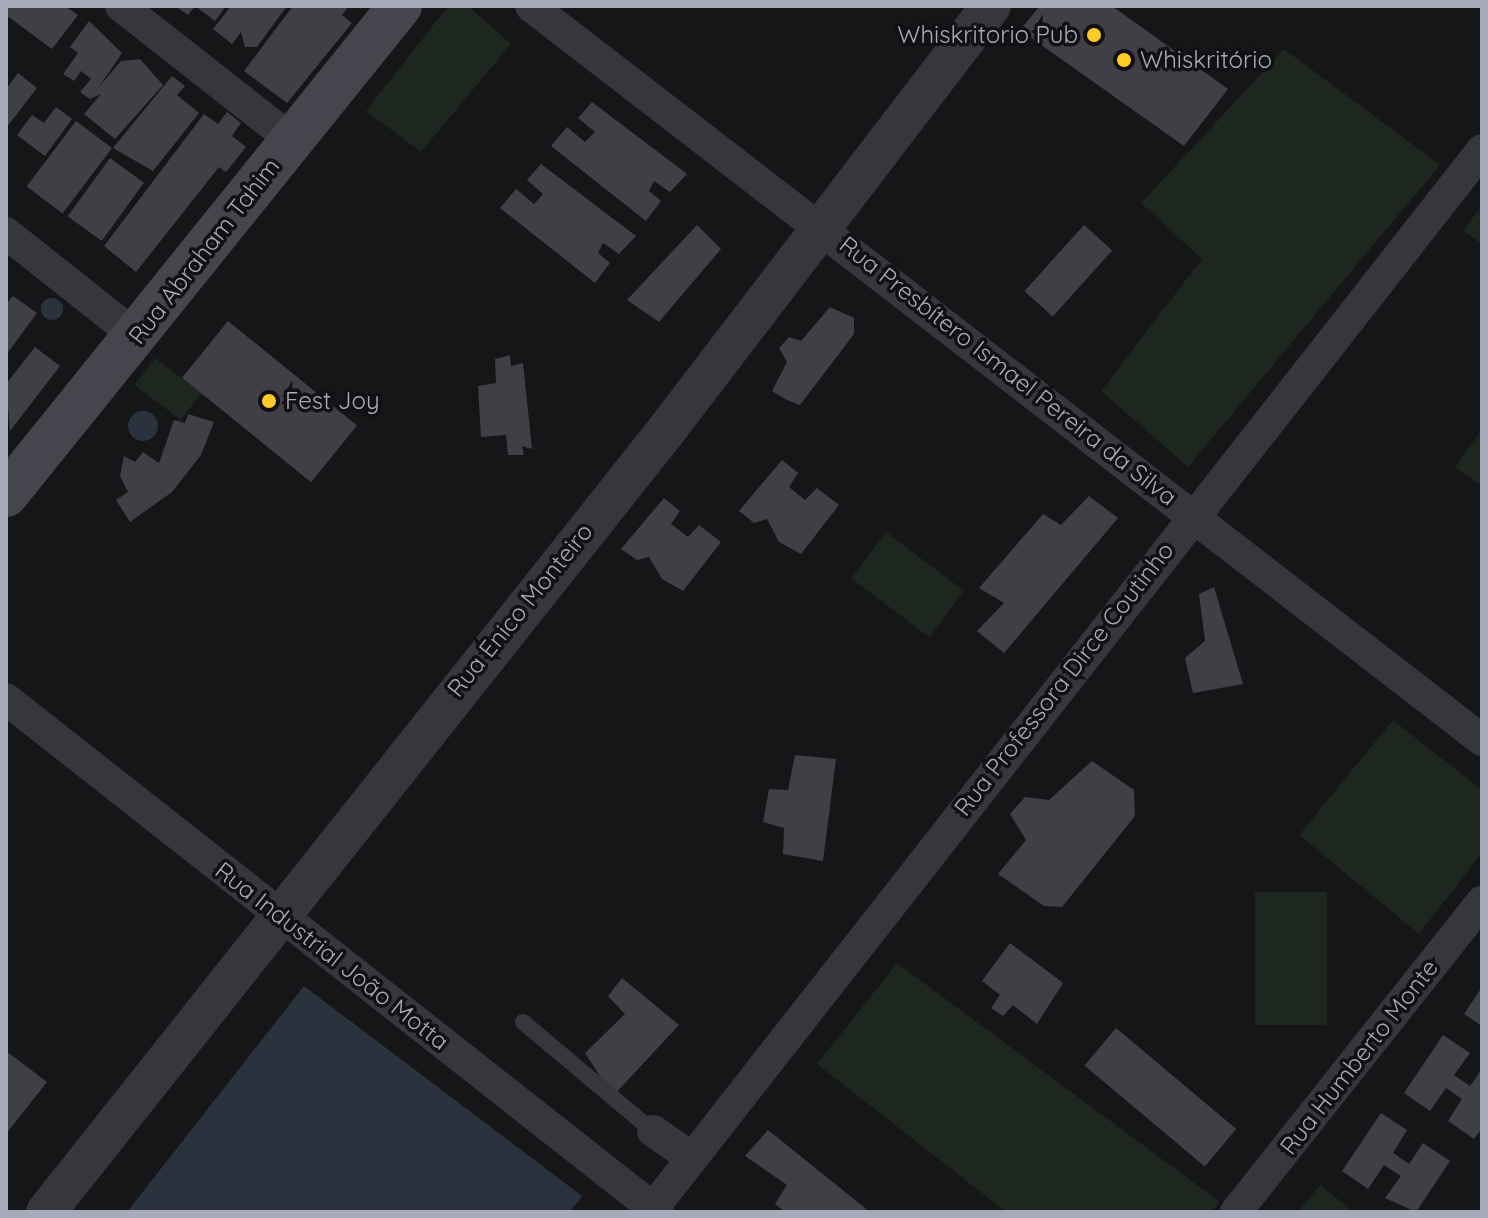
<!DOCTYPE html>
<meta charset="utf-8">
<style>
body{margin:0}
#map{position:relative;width:1488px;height:1218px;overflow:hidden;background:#161518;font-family:Quicksand,sans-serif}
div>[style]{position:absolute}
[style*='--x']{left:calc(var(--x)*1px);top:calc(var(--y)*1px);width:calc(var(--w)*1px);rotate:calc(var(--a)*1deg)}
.green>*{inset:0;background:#1d261f;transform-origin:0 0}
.water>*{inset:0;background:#2a333d}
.round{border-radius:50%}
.building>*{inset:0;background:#403f45;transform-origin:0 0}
.service>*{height:16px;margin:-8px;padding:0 8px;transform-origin:8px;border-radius:8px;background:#36363d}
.minor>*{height:32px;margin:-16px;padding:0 16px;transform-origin:16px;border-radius:16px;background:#36363d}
.tertiary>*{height:40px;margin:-20px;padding:0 20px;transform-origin:20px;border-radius:20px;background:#36363d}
.secondary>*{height:44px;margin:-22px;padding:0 22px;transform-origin:22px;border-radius:22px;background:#44454d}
.dots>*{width:22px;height:22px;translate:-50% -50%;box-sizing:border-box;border:4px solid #111013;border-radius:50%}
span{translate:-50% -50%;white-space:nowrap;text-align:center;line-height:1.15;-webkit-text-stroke:7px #111013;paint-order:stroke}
.poi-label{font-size:24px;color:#a6aab9}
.right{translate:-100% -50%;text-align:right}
.left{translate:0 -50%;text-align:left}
.street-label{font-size:24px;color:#a6aab9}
.frame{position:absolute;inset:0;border:8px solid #a6aab9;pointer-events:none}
</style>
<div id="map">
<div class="green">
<div style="clip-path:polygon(448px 6px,468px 6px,511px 44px,421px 152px,366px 111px)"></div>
<div style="clip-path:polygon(1284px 49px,1440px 165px,1188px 467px,1101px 391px,1202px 259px,1141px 203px)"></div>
<div style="clip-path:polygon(1482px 205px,1482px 244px,1463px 231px)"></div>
<div style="left:155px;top:358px;width:58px;height:34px;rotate:37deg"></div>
<div style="clip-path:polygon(1482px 429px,1482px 486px,1455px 467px)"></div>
<div style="left:886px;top:532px;width:98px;height:58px;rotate:37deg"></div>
<div style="clip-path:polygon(1393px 720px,1482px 790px,1482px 853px,1419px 934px,1299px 835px)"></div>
<div style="left:1255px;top:892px;width:72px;height:133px"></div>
<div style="clip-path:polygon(897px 963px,1220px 1202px,1211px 1212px,1006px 1212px,817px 1064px)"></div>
<div style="clip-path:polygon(1320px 1185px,1354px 1212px,1298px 1212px)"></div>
</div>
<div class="water">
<div class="round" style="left:41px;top:298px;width:22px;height:22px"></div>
<div class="round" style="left:128px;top:411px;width:30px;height:30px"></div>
<div style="clip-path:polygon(304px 986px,582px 1196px,570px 1212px,127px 1212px)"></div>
</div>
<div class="building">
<div style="clip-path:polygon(6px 6px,65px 6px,78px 15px,52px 49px,6px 15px)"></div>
<div style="clip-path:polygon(175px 6px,195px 6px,188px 15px)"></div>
<div style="clip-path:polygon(195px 6px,226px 6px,215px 21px)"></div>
<div style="clip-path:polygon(231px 6px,287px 6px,257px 47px,245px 47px,241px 32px,232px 44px,213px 29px)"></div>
<div style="clip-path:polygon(293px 6px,349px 6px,342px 15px,352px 23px,287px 103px,244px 71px)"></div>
<div style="clip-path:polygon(1040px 6px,1112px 6px,1228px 89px,1184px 146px,1020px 30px)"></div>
<div style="clip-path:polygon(89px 21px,122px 53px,99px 87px,121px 61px,140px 59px,163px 85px,115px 139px,84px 114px,101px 94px,90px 99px,80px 92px,91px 79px,81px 71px,74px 81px,63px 74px,78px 53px,70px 47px)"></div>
<div style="clip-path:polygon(18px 73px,37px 88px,6px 128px,6px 89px)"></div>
<div style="clip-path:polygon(172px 76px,185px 86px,177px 95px,199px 113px,153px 171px,113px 148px)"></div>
<div style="clip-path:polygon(592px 102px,687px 174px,670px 192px,654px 181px,649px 191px,661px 201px,646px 221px,551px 146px,567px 127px,585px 142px,595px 132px,578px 118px)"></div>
<div style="clip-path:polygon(56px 107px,72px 119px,45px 156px,17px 135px,32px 115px,44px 123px)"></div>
<div style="clip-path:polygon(227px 112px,241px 123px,232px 136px,246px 147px,226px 172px,219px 167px,136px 272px,104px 246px,204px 114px,218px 124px)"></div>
<div style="left:76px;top:121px;width:45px;height:82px;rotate:37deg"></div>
<div style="left:110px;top:158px;width:42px;height:72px;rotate:36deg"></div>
<div style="clip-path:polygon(541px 164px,636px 236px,619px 254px,603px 243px,598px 253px,610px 263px,595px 283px,500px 208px,516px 189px,534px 204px,543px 194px,527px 180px)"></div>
<div style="clip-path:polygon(697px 225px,721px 249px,659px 322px,627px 300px)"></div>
<div style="left:1084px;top:225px;width:38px;height:89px;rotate:42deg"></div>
<div style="clip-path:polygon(13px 296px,37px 313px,6px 355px,6px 304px)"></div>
<div style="clip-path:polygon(830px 307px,854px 318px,854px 334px,800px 405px,787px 400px,772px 391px,787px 362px,779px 348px,789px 337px,801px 341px)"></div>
<div style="left:228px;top:321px;width:166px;height:73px;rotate:39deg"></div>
<div style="clip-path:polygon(35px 347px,60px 366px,10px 431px,6px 384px)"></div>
<div style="clip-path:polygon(510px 355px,511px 366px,523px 363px,532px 449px,522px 446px,524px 455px,508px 455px,506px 435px,481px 437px,478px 386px,496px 383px,495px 359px)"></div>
<div style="clip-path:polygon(188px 414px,214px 422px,201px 455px,172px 492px,130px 522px,116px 500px,128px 492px,120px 476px,124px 456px,135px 462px,143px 452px,159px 463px,174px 420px,185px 423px)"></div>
<div style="clip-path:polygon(782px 460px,798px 473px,789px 487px,805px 500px,817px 488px,839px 505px,801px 554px,779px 542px,767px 519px,754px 523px,739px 511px)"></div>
<div style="clip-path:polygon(1089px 496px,1118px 518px,1004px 653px,977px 631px,1004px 603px,979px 588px,1043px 514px,1061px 525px)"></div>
<div style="clip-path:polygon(664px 498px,680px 511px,671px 524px,688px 537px,699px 525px,721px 542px,683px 591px,662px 579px,649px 557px,637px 560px,621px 549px)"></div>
<div style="clip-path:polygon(1214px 587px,1243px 684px,1193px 693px,1185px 658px,1205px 641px,1199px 594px)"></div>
<div style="clip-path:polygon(795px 755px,836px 759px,823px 861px,783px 854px,784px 828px,763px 822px,769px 789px,788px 790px)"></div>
<div style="clip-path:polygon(1092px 761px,1134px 790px,1135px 816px,1062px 907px,1044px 906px,998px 874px,1026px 840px,1010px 814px,1025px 797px,1049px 800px)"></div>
<div style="clip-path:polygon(1010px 943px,1063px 983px,1037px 1024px,1013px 1005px,1003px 1016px,991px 1008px,1000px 995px,982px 981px)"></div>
<div style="clip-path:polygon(622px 978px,679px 1025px,613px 1096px,585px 1053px,625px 1014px,608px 996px)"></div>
<div style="clip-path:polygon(1482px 987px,1482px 1026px,1464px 1014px)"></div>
<div style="left:1116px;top:1028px;width:157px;height:49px;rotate:40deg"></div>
<div style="clip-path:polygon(1443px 1035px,1470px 1053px,1454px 1075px,1470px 1086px,1482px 1069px,1482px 1128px,1474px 1139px,1448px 1121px,1462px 1099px,1446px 1088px,1430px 1111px,1404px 1093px)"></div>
<div style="clip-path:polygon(6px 1051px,47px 1082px,6px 1134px)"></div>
<div style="clip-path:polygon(1381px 1113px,1407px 1130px,1393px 1153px,1409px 1164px,1423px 1143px,1450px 1161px,1416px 1212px,1385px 1198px,1401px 1176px,1384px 1165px,1368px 1189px,1342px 1171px)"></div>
<div style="clip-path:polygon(768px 1130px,870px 1212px,785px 1212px,775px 1204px,787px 1185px,745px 1156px)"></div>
</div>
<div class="service">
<div style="--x:523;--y:1022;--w:170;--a:40"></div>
</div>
<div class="minor">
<div style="--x:121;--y:6;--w:217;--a:38.1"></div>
<div style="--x:531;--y:6;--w:1201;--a:37.66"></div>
<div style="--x:6;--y:233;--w:167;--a:38.4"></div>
<div style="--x:6;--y:699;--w:830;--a:38.2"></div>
<div style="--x:653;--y:1131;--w:47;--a:34.7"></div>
<div style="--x:650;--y:1212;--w:1349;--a:-51.92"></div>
<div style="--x:1236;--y:1212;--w:396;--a:-51.6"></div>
</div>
<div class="tertiary">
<div style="--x:46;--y:1212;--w:991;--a:-51.56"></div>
<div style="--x:662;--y:436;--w:541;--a:-52.58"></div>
</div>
<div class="secondary">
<div style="--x:6;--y:495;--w:628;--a:-51.14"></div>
</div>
<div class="dots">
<div style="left:1094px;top:35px;background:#ffcb26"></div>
<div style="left:1124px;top:60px;background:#ffcb26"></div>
<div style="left:269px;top:401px;background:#ffcb26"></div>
</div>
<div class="poi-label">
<span class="right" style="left:1078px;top:35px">Whiskritorio Pub</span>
<span class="left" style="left:1140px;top:60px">Whiskritório</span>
<span class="left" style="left:285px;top:401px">Fest Joy</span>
</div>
<div class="street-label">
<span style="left:204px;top:251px;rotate:-52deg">Rua Abraham Tahim</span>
<span style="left:1008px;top:371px;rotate:38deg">Rua Presbítero Ismael Pereira da Silva</span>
<span style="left:520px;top:610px;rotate:-51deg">Rua Enico Monteiro</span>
<span style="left:1064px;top:679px;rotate:-52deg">Rua Professora Dirce Coutinho</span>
<span style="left:332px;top:956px;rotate:38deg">Rua Industrial João Motta</span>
<span style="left:1359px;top:1057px;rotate:-52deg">Rua Humberto Monte</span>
</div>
<div class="frame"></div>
</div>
